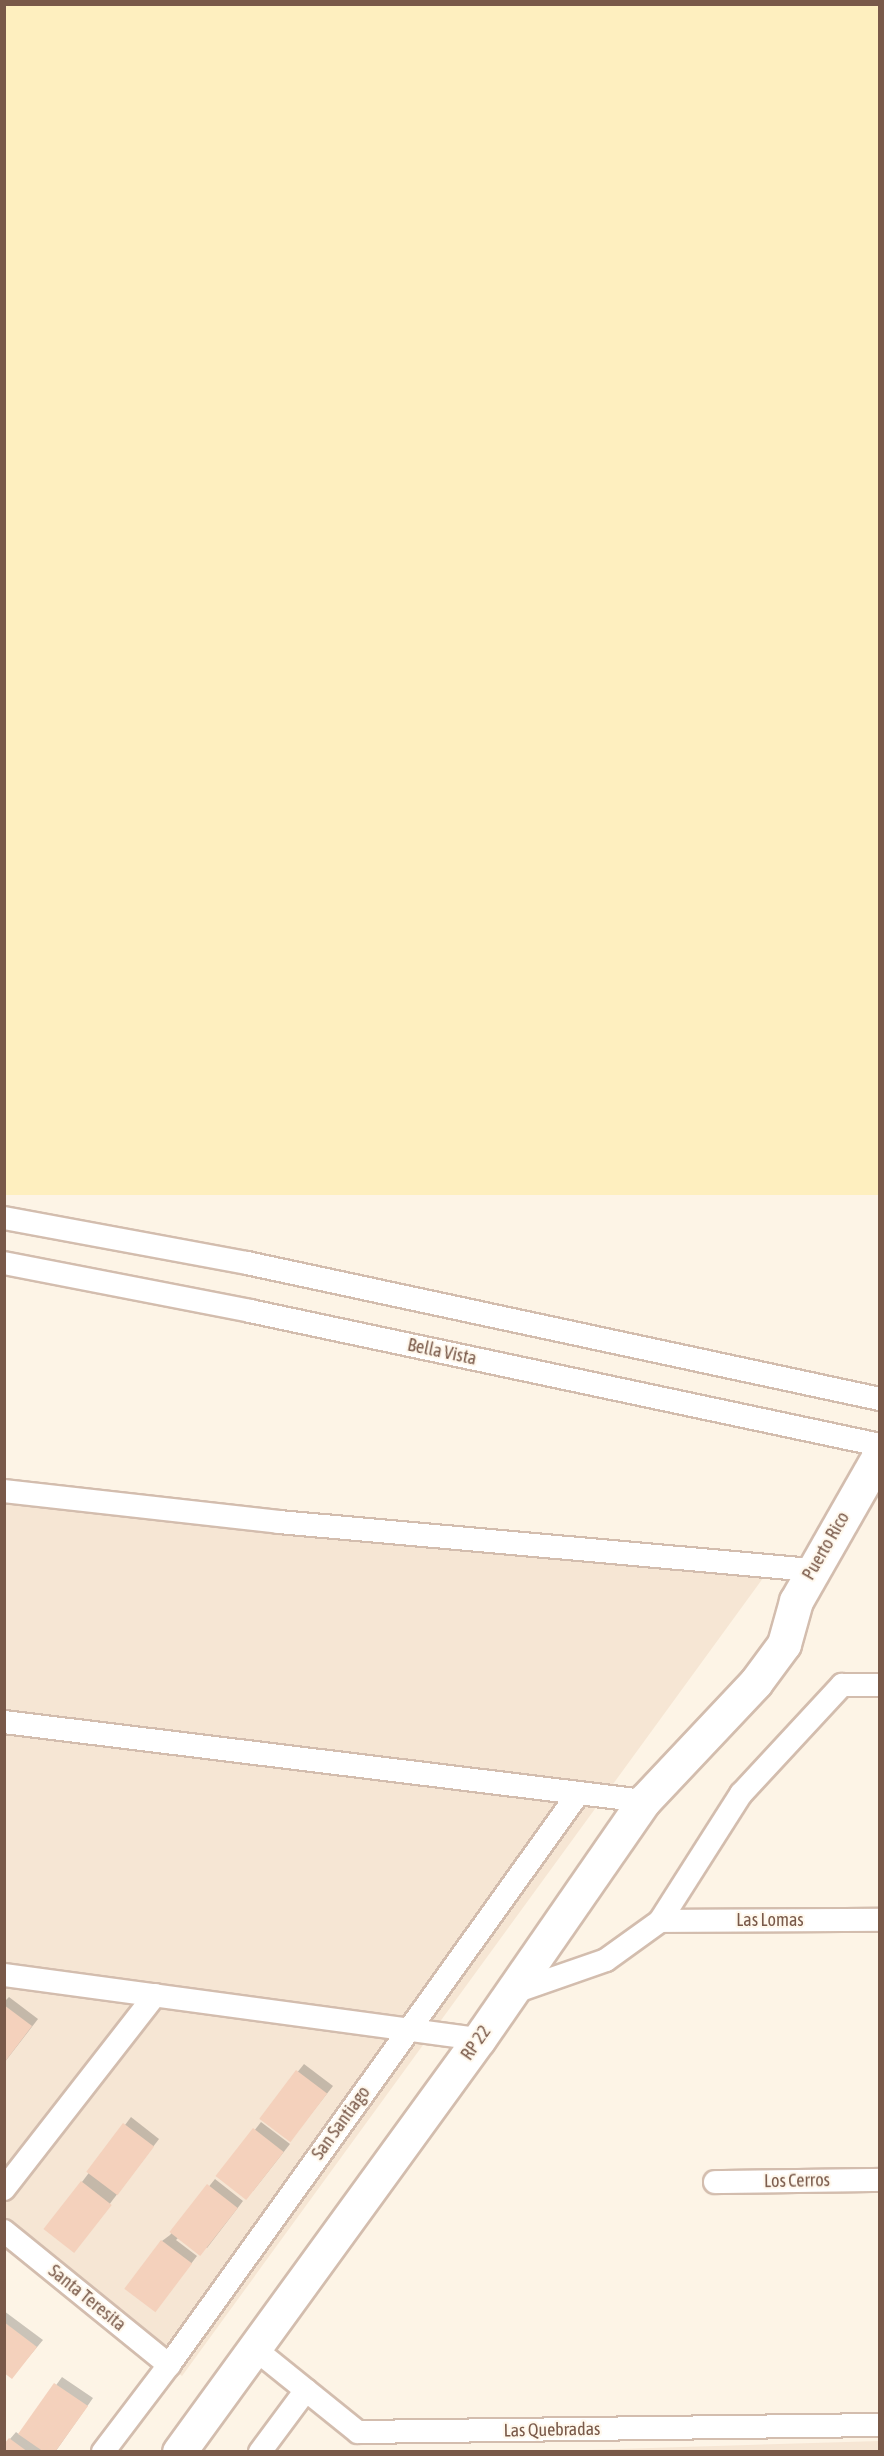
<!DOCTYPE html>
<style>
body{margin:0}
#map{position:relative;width:884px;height:2456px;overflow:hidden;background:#fdf4e6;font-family:"Asap Condensed",sans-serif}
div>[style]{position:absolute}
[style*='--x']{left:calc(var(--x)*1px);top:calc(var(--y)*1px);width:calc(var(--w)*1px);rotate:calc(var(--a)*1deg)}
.residential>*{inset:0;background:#f6e6d4}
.sand>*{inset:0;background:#feefbf;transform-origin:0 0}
.shadow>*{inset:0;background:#0003}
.building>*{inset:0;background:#f4d1bc;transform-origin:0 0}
.roads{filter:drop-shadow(2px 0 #d3bdae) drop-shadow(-2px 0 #d3bdae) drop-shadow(0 2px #d3bdae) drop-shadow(0 -2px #d3bdae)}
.street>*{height:22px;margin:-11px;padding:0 11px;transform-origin:11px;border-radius:11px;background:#fff}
.secondary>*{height:33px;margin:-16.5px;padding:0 16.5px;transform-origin:16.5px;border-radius:16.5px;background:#fff}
span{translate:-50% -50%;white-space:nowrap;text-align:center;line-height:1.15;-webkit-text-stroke:4.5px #fff8ed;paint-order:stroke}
.street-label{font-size:18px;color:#795949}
.frame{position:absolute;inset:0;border:6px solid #795949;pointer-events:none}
</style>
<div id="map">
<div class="residential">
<div style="clip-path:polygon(4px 1492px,766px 1574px,182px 2376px,5px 2230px)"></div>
<div style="clip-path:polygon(880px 2441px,879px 2452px,553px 2451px)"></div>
</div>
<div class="sand">
<div style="left:5px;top:4px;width:874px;height:1191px"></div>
</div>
<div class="shadow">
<div style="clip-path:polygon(9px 1997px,38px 2019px,4px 2063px,4px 2002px)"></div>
<div style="clip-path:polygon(304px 2064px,333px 2086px,296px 2133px,261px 2118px)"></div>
<div style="clip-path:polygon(131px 2117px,159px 2139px,74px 2251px,82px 2182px)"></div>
<div style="clip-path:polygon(261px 2122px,290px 2144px,253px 2191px,218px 2177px)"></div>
<div style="clip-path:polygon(215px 2179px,243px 2201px,207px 2248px,178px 2238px,176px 2240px,197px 2256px,161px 2303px,162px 2241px,170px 2235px)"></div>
<div style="clip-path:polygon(4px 2311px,43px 2340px,12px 2377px,4px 2372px)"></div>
<div style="clip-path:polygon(62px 2377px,93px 2398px,58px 2448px,55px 2452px,4px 2452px,10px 2439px,16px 2432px,20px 2435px)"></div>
</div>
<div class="building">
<div style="clip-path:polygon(4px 2005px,32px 2026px,4px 2063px)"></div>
<div style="left:296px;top:2070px;width:39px;height:61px;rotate:37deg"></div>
<div style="left:123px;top:2123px;width:39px;height:61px;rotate:37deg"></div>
<div style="left:253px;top:2128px;width:39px;height:61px;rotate:38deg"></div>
<div style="left:81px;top:2181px;width:39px;height:61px;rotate:38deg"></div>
<div style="left:207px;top:2184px;width:39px;height:61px;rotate:38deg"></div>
<div style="left:161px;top:2240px;width:39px;height:61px;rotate:37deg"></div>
<div style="clip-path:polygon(4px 2322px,37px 2347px,12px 2379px,4px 2373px)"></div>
<div style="clip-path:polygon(54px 2383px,88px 2406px,55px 2452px,44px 2452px,18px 2434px)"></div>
<div style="clip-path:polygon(9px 2438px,28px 2452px,4px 2452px,4px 2444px)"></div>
</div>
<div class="roads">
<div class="street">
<div style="--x:4;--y:1218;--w:247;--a:10.5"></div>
<div style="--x:247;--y:1263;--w:647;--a:12.13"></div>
<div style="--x:4;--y:1263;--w:251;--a:11"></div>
<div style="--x:250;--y:1311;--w:644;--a:12.01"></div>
<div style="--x:4;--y:1491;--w:277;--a:6.4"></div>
<div style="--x:279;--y:1522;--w:535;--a:5.15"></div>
<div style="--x:4;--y:1722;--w:645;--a:7.04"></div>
<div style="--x:660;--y:1921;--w:220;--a:-0.3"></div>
<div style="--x:4;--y:1975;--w:479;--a:7.7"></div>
<div style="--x:520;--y:1990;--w:91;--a:-19.2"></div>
<div style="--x:606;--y:1960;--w:67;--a:-35.8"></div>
<div style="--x:660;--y:1921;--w:151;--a:-57.5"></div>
<div style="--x:741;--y:1794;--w:149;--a:-47.2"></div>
<div style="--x:842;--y:1685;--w:38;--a:0"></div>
<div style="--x:715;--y:2182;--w:165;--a:-0.7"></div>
<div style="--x:4;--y:2189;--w:246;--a:-52.1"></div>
<div style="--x:4;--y:2231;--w:213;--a:39.1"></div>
<div style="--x:255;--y:2349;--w:132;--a:38.9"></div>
<div style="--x:358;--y:2432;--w:522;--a:-0.77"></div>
<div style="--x:103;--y:2452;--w:109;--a:-52.8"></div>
<div style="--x:169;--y:2365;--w:702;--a:-54.39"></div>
<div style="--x:260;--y:2452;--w:77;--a:-53.4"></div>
</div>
<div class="secondary">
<div style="--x:179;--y:2452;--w:510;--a:-54.01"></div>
<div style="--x:479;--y:2039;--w:290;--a:-55.3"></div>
<div style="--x:644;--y:1801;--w:163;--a:-46.7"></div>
<div style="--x:756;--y:1682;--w:47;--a:-53.6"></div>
<div style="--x:784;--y:1644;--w:45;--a:-74.4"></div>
<div style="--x:796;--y:1601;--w:169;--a:-60.3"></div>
</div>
</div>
<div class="street-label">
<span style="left:442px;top:1352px;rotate:12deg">Bella Vista</span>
<span style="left:826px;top:1546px;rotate:-60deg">Puerto Rico</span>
<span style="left:770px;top:1920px">Las Lomas</span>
<span style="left:476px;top:2043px;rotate:-55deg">RP 22</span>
<span style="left:341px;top:2123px;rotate:-54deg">San Santiago</span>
<span style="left:797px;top:2181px;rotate:-1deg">Los Cerros</span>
<span style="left:87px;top:2298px;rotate:39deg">Santa Teresita</span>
<span style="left:552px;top:2430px;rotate:-1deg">Las Quebradas</span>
</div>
<div class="frame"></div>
</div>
